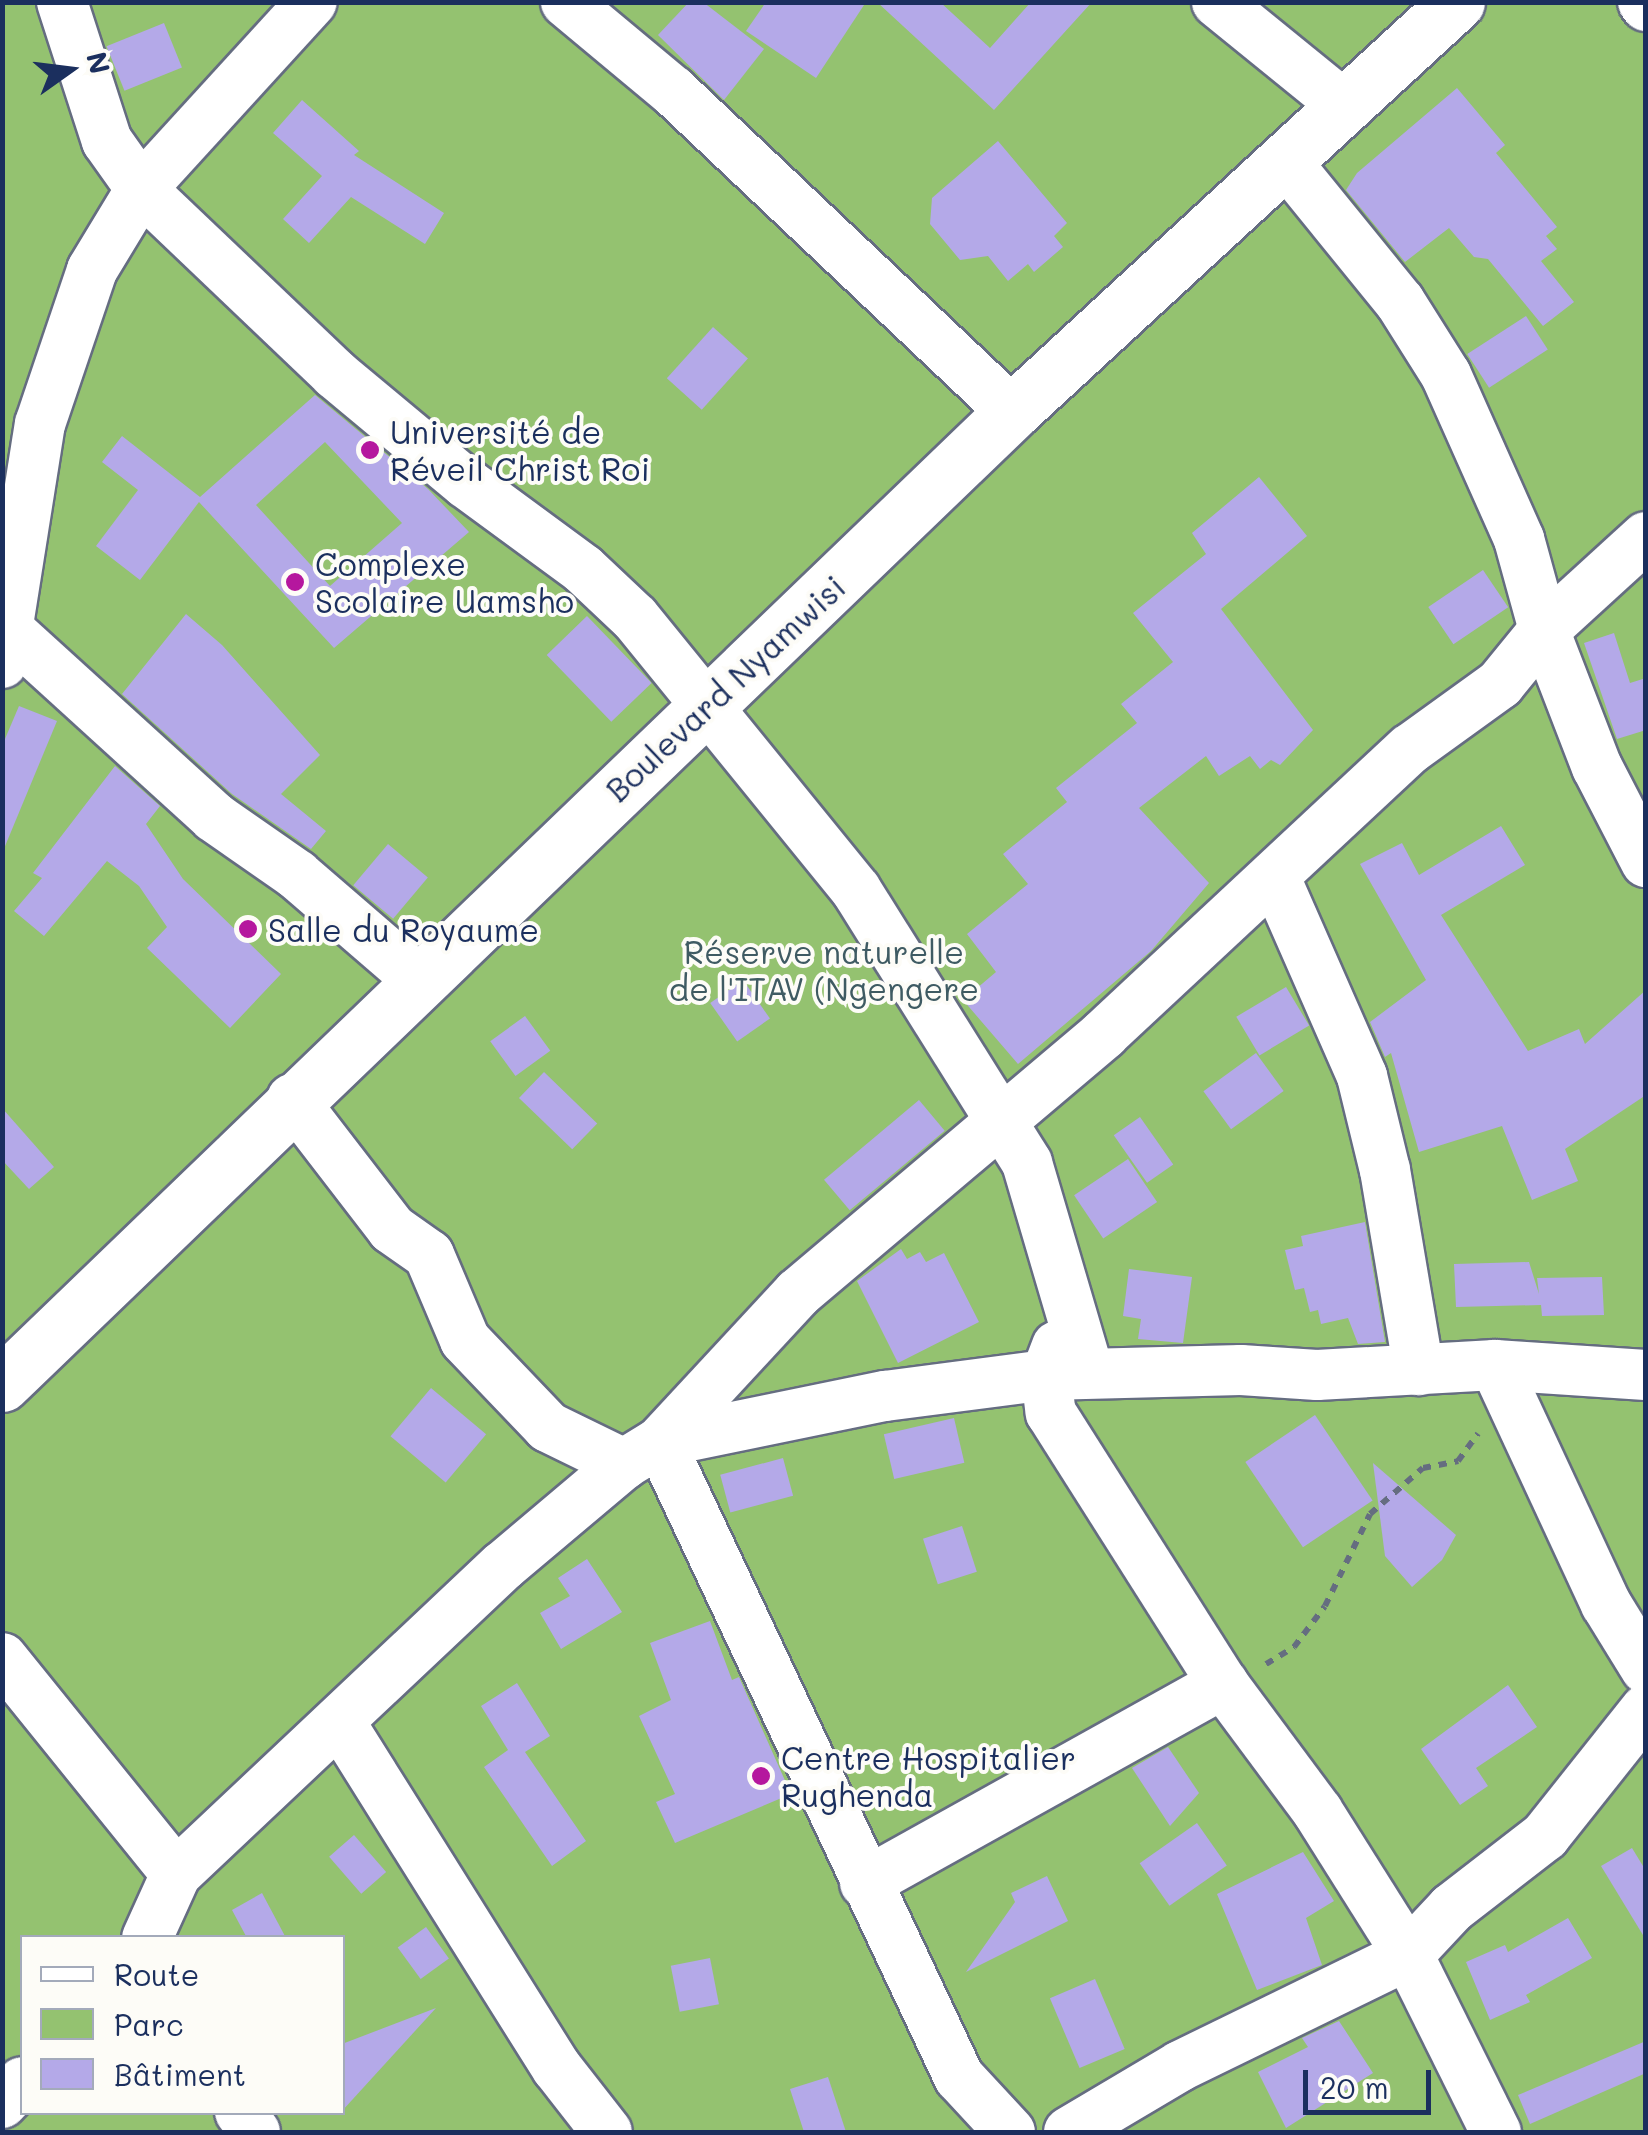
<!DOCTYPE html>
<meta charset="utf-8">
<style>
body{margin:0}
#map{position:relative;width:1648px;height:2135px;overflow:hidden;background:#efdfc0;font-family:Mali,sans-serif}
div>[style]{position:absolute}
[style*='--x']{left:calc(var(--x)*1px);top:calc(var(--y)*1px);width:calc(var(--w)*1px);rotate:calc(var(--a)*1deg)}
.green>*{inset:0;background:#94c270}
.building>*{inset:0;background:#b4a9e8;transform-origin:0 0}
.path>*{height:6px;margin-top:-3px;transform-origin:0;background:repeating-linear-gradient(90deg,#656d80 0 8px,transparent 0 16px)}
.roads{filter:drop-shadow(2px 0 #656d80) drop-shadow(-2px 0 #656d80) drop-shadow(0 2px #656d80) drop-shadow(0 -2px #656d80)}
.minor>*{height:50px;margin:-25px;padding:0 25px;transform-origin:25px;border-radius:25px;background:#fff}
.major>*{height:55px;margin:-27.5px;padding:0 27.5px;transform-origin:27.5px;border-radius:27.5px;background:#fff}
.dots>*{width:28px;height:28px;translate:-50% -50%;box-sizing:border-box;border:5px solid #fdfcf7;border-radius:50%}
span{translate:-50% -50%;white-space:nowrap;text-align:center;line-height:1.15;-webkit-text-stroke:8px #fdfcf7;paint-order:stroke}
.poi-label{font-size:32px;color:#1b2f5e}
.left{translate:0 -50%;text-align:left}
.street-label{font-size:32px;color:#1b2f5e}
.park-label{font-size:32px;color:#3f5b63}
.frame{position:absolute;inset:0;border:5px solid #1b2f5e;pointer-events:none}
.legend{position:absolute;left:20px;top:1935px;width:325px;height:180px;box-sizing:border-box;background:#fdfcf7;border:2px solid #a3aaba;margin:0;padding:12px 18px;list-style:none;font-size:30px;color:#1b2f5e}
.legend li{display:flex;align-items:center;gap:20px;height:50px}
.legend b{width:50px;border:2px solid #a3aaba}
.north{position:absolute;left:20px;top:20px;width:100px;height:100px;-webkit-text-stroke:8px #fdfcf7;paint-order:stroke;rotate:76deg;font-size:28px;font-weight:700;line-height:40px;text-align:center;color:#1b2f5e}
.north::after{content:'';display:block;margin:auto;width:35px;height:45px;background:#1b2f5e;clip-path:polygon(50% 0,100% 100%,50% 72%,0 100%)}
.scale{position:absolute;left:1303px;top:2070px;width:128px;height:45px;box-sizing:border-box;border:5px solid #1b2f5e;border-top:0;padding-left:12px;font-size:30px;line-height:35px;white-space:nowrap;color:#1b2f5e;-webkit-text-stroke:8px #fdfcf7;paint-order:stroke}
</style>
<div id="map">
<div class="green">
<div style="clip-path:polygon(evenodd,3px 3px,1645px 3px,1645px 2132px,3px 2132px,3px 3px,22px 1938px,342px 1938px,342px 2112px,22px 2112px,22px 1938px)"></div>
</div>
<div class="building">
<div style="clip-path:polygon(689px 2px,703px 2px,764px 49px,724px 100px,658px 35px)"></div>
<div style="clip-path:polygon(766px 2px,866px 2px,816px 78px,746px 31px)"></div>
<div style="clip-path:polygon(877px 2px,940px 2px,990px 48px,1031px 2px,1092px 2px,994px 110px)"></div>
<div style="left:164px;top:23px;width:48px;height:62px;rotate:68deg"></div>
<div style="clip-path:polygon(1457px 88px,1505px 145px,1496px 153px,1557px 227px,1546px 236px,1557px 249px,1541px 261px,1574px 302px,1543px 326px,1488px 259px,1474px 257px,1449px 228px,1405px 262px,1346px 190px,1357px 173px)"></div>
<div style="clip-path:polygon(302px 100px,359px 151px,354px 155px,444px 213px,425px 244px,351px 197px,309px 243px,283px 219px,322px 176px,273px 133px)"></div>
<div style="clip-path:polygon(998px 141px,1067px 223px,1054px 236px,1063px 247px,1034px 272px,1028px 264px,1008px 281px,988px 256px,960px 260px,930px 224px,932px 198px)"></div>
<div style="left:1526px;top:316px;width:40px;height:70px;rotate:57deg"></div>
<div style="left:713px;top:327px;width:47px;height:69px;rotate:42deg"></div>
<div style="clip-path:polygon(evenodd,315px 395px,428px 489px,469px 532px,334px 648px,199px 502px,140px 580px,96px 546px,138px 490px,102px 462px,122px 436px,200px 497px,315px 395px,325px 442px,402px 523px,330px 586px,256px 505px,325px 442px)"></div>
<div style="clip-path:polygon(1259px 477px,1307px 536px,1221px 609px,1313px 730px,1280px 765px,1271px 760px,1260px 769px,1250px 756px,1219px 776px,1206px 756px,1139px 808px,1209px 883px,1151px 951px,1018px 1064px,963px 1000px,996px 972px,967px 934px,1028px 884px,1003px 854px,1067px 802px,1056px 788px,1137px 723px,1121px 704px,1173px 662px,1133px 613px,1206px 554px,1192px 533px)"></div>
<div style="left:1483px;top:570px;width:45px;height:66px;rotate:56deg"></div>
<div style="clip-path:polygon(186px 614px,222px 645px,320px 755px,281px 794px,326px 831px,311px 849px,232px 794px,122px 694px)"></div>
<div style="left:587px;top:616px;width:93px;height:56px;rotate:46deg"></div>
<div style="clip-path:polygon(1614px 633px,1630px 683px,1646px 678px,1646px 730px,1617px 739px,1584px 643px)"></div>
<div style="clip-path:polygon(19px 706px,57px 721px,3px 851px,2px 746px)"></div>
<div style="clip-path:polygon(115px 766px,160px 806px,146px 824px,183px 879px,281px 974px,230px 1028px,147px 948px,167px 927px,139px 886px,107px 861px,44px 936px,14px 911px,42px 878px,33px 873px)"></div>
<div style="clip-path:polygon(1501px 826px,1525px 865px,1441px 915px,1528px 1051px,1579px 1029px,1585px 1044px,1646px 990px,1646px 1095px,1565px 1149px,1578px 1181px,1532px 1200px,1502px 1126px,1419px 1152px,1391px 1053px,1385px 1057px,1370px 1022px,1426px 980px,1360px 864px,1402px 843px,1419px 875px)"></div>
<div style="left:388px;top:844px;width:52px;height:54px;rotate:40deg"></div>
<div style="left:743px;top:980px;width:47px;height:40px;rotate:55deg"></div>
<div style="left:1286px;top:987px;width:45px;height:58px;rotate:59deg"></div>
<div style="left:525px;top:1016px;width:43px;height:43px;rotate:54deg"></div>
<div style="left:1256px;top:1053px;width:47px;height:65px;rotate:54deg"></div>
<div style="left:544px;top:1072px;width:74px;height:36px;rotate:44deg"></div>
<div style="left:919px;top:1100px;width:40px;height:124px;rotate:50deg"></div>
<div style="clip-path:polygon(2px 1108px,54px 1167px,29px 1189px,2px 1160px)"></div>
<div style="left:1140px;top:1117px;width:58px;height:32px;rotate:55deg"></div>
<div style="left:1128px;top:1159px;width:52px;height:65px;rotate:56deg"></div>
<div style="clip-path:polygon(1365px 1222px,1385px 1342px,1358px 1344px,1348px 1318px,1321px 1324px,1318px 1310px,1310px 1312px,1304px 1288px,1295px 1290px,1285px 1250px,1303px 1246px,1301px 1236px)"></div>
<div style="clip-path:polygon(901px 1249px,907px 1259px,920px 1252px,926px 1262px,944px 1253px,979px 1322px,898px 1363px,857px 1281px)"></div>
<div style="clip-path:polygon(1529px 1262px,1539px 1294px,1537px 1278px,1602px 1277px,1604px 1315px,1542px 1316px,1541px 1305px,1456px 1307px,1454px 1264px)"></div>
<div style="clip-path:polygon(1129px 1269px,1192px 1277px,1183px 1343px,1138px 1339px,1141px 1319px,1123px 1316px)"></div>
<div style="left:431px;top:1388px;width:72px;height:63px;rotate:40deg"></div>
<div style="left:1315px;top:1415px;width:103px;height:84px;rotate:56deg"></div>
<div style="left:954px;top:1418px;width:46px;height:72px;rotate:77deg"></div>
<div style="left:783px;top:1458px;width:39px;height:65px;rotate:75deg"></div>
<div style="clip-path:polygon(1373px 1463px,1456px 1535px,1442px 1560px,1412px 1587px,1385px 1556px)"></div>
<div style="left:962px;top:1526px;width:48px;height:41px;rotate:72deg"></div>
<div style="clip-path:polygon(587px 1559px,622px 1612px,561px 1649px,540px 1613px,570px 1596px,558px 1578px)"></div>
<div style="clip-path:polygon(710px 1621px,732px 1680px,739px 1677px,791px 1794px,675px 1843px,656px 1802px,675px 1794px,639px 1716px,671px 1700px,650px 1643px)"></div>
<div style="clip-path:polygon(517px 1683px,550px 1736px,525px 1752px,586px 1841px,552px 1866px,484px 1767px,508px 1750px,481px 1706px)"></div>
<div style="clip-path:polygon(1508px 1685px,1537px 1727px,1476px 1768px,1488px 1786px,1460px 1805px,1421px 1749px)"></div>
<div style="clip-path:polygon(1168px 1747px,1199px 1793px,1170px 1826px,1132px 1768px)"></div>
<div style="left:1197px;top:1823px;width:52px;height:70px;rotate:55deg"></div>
<div style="left:354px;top:1835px;width:49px;height:33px;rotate:49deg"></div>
<div style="clip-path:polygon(1632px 1848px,1646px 1871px,1646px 1940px,1601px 1866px)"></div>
<div style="clip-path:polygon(1303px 1852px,1334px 1901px,1306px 1918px,1322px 1965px,1257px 1990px,1217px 1894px)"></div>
<div style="clip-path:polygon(1047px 1876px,1068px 1921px,966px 1972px,1015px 1902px,1011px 1893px)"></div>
<div style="clip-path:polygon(262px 1893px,286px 1938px,247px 1938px,232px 1910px)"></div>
<div style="clip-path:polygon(1568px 1918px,1592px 1958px,1526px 1995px,1530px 2002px,1490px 2020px,1466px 1962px,1505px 1945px,1508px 1952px)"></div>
<div style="left:426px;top:1927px;width:39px;height:35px;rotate:54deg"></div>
<div style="left:710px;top:1958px;width:47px;height:40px;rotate:79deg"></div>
<div style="left:1095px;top:1979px;width:76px;height:49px;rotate:67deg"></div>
<div style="clip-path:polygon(436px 2008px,342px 2111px,342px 2044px)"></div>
<div style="clip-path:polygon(1339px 2021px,1373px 2073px,1286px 2128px,1258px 2072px,1308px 2047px,1302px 2038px)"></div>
<div style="clip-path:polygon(1646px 2041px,1646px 2073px,1530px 2124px,1518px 2095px)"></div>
<div style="clip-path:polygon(828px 2077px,846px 2132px,804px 2132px,790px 2089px)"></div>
</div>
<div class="path">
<div style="--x:1266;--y:1664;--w:33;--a:-31"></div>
<div style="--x:1294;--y:1647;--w:51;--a:-52.9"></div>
<div style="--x:1325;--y:1606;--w:102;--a:-63.9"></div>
<div style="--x:1370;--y:1514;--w:70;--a:-41"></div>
<div style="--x:1423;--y:1468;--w:36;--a:-11"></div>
<div style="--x:1458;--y:1461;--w:34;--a:-54"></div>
</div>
<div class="roads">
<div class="minor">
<div style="--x:62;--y:2;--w:146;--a:72.1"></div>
<div style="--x:107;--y:141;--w:59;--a:54.7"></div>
<div style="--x:141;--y:189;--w:268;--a:43.6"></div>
<div style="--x:335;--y:374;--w:170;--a:39.8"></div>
<div style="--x:466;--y:483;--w:145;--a:36.3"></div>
<div style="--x:583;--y:569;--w:71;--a:43.3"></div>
<div style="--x:635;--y:618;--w:350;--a:50.9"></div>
<div style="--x:856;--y:890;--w:322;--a:57.9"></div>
<div style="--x:1027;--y:1163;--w:219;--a:73.6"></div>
<div style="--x:566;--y:2;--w:139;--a:39.8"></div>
<div style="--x:673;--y:91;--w:467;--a:43.4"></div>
<div style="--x:1217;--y:2;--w:165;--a:39.1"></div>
<div style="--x:1643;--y:2;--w:5;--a:53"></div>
<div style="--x:1287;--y:163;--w:179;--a:50.9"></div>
<div style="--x:1400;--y:302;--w:86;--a:57.8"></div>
<div style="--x:1446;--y:375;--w:180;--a:66"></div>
<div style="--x:1519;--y:539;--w:94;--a:74.6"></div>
<div style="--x:1544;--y:630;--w:147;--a:68.9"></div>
<div style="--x:1597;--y:767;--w:107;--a:62.7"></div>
<div style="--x:12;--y:633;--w:273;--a:42.3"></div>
<div style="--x:214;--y:817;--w:101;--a:34.9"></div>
<div style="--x:297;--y:875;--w:162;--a:40.8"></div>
<div style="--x:2;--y:663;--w:242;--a:-81"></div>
<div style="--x:40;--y:424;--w:163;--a:-71.3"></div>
<div style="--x:92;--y:270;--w:95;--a:-58.8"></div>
<div style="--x:141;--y:189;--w:253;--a:-47.6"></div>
<div style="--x:1276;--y:880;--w:214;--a:66.3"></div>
<div style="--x:1362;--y:1076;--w:97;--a:76.3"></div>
<div style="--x:1385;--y:1170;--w:203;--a:80.4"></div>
<div style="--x:292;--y:1099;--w:164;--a:52.4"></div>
<div style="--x:392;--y:1229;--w:45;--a:35.1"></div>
<div style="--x:429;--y:1255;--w:92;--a:67"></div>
<div style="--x:465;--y:1340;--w:120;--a:46.3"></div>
<div style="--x:548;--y:1427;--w:85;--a:26"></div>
<div style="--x:1057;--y:1346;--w:31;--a:111"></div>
<div style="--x:1046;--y:1375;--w:38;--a:83"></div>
<div style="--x:1051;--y:1413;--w:321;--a:57.6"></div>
<div style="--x:1223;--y:1684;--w:159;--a:53.4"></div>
<div style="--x:1318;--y:1812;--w:169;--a:57.8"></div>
<div style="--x:1408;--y:1955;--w:198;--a:63.6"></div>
<div style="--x:1495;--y:1365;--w:264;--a:65.1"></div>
<div style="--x:1606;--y:1604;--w:76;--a:58.4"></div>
<div style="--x:660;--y:1442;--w:230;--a:-11.6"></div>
<div style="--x:885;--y:1396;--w:162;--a:-7.4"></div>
<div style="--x:1046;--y:1375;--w:195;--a:-1.5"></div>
<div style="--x:1241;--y:1370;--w:76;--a:3.8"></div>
<div style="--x:1317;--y:1375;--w:178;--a:-3.2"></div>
<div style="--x:1495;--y:1365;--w:151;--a:3.8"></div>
<div style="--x:660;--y:1442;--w:702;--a:64.79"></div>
<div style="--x:959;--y:2077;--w:75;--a:47.2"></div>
<div style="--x:2;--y:1658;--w:277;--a:51.1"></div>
<div style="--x:339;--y:1721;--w:410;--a:57.9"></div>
<div style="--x:557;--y:2068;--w:81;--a:52"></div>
<div style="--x:865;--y:1883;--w:410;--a:-29.1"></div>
<div style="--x:147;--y:1938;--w:70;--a:-65.6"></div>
<div style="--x:176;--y:1874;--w:449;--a:-43.3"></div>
<div style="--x:503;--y:1566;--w:158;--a:-40.1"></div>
<div style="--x:624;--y:1464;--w:42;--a:-31.4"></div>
<div style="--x:660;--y:1442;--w:203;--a:-47.2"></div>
<div style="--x:798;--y:1293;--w:401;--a:-40.2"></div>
<div style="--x:1104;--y:1034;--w:418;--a:-43"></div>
<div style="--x:1410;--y:749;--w:111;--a:-35.8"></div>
<div style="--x:1500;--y:684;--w:70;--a:-50.8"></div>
<div style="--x:1544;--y:630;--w:138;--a:-42.4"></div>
<div style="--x:2;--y:2103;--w:29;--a:-46"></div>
<div style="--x:240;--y:2112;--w:25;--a:53"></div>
<div style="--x:1069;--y:2132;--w:129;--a:-30.7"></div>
<div style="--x:1180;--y:2066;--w:254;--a:-26"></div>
<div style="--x:1408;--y:1955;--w:64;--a:-46.9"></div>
<div style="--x:1452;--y:1908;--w:118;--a:-37.7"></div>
<div style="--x:1545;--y:1836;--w:162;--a:-51.5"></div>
</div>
<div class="major">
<div style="--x:2;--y:1384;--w:1402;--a:-43.9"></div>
<div style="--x:1012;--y:412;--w:605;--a:-42.66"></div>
</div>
</div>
<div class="dots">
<div style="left:370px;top:450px;background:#b5179e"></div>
<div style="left:295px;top:582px;background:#b5179e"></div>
<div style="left:248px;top:929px;background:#b5179e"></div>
<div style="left:761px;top:1776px;background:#b5179e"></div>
</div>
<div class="poi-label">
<span class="left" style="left:390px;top:450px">Université de<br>Réveil Christ Roi</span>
<span class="left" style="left:315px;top:582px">Complexe<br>Scolaire Uamsho</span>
<span class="left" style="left:268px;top:929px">Salle du Royaume</span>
<span class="left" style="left:781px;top:1776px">Centre Hospitalier<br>Rughenda</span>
</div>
<div class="street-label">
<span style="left:725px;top:688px;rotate:-43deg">Boulevard Nyamwisi</span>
</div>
<div class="park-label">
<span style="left:824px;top:970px">Réserve naturelle<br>de l'ITAV (Ngengere</span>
</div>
<div class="frame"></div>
<ul class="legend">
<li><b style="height:12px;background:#fff"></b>Route</li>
<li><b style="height:28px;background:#94c270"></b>Parc</li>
<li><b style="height:28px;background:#b4a9e8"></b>Bâtiment</li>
</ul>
<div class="north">N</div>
<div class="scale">20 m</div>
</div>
